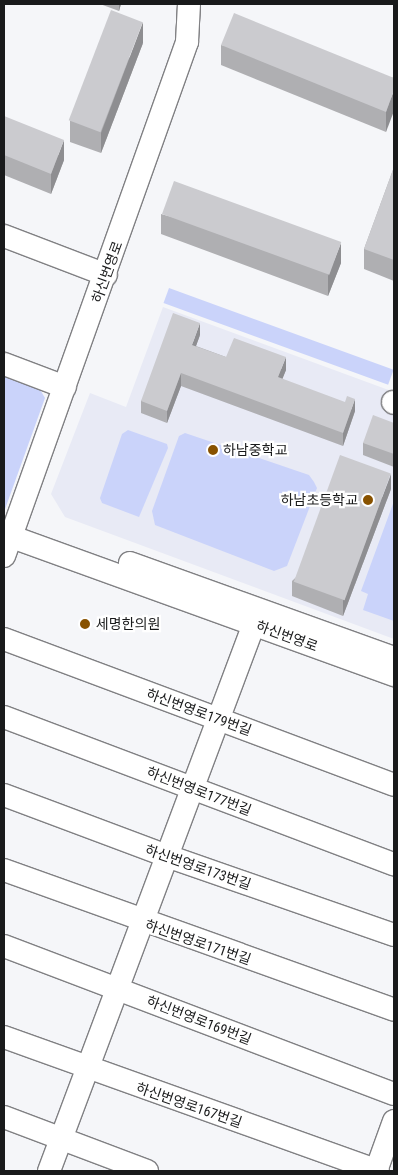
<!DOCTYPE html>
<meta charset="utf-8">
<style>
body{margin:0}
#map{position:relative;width:398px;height:1175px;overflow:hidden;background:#f5f6f9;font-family:"Roboto Condensed","Noto Sans KR",sans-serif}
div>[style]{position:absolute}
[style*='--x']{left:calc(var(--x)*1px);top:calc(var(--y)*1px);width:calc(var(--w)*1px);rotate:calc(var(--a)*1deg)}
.built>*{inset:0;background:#e8eaf5}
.green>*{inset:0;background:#cad3fa;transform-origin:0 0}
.roads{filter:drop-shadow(1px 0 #808083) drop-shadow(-1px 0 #808083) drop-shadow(0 1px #808083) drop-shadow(0 -1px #808083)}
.minor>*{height:22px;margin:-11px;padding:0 11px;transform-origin:11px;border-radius:11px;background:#fff}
.wall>*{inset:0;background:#afafb2}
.shaded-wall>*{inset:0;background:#8e8e91}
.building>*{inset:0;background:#cbcbcf;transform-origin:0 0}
.dots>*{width:14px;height:14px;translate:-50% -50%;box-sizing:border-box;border:2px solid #fff;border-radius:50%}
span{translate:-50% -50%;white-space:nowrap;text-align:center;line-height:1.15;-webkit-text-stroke:4.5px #fff;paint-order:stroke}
.street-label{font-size:14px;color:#191a1b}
.poi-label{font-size:14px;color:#191a1b}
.left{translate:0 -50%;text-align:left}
.right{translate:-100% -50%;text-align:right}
.frame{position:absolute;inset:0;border:5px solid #191a1b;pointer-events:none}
</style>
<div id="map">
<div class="built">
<div style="clip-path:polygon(163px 307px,394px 392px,394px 639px,65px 517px,51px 494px,90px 393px,126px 407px)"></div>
</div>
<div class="green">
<div style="left:169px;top:288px;width:239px;height:16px;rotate:20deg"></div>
<div style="clip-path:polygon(4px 373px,38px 386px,45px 398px,4px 512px)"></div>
<div style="clip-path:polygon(128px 430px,167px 444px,168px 448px,139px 517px,102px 503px,100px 498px,122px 434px)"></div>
<div style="clip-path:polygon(185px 433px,309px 475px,314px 482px,317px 488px,287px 566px,274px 571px,155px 525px,152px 511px,179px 436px)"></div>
<div style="clip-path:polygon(394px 501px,394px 621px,363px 610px,368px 594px,361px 591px)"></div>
</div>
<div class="roads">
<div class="minor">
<div style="--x:4;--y:236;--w:109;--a:20.9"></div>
<div style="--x:4;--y:364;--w:65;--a:20.7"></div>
<div style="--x:393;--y:402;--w:1;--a:45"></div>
<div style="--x:4;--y:534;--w:415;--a:19.9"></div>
<div style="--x:4;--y:556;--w:546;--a:-70.4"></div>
<div style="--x:187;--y:42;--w:38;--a:-87"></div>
<div style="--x:130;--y:563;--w:281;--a:19.8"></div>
<div style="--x:4;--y:639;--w:416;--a:20.5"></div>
<div style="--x:4;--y:717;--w:417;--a:20.7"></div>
<div style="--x:4;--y:795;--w:174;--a:20.5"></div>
<div style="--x:167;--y:856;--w:240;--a:19.2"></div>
<div style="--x:4;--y:870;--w:414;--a:19.7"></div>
<div style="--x:4;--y:946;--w:417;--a:20.8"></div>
<div style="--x:4;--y:1037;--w:397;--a:19.7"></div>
<div style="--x:4;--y:1117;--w:153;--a:20.7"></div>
<div style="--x:49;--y:1171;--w:584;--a:-69.46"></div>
<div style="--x:376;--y:1171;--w:53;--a:-70.2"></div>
</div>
</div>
<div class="wall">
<div style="clip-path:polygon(100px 4px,121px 4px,119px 11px)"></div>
<div style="clip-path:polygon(143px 43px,101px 153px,70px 142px,70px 121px)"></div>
<div style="clip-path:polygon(221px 45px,394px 78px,386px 132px,221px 65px)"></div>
<div style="clip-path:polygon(4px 116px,64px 160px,51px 194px,4px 175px)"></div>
<div style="clip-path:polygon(394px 167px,394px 281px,364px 269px,364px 249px)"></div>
<div style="clip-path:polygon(161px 214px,341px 263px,328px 296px,161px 234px)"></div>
<div style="clip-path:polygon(200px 335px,196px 346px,226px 357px,286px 370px,282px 379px,355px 411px,343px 446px,181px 386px,167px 423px,141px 413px,141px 401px)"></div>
<div style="clip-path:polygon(394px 423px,394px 467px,363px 455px,363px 443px)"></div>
<div style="clip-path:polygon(391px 489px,343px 616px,292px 596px,292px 581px)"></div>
</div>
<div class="shaded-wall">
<div style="clip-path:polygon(119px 4px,121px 4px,119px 11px)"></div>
<div style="clip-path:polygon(143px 22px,143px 43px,101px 153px,101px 133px)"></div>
<div style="clip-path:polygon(394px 90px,394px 111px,386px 132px,386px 112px)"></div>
<div style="clip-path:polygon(64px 140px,64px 160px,51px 194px,51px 174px)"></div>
<div style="clip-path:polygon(341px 243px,341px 263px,328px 296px,328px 276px)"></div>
<div style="clip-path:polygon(200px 323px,200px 335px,192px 357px,192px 345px)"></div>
<div style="clip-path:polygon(286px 357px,286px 370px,278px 390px,278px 377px)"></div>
<div style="clip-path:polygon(181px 373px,181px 386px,167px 423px,167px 411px)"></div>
<div style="clip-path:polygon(355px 399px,355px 411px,343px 446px,343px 433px)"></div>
<div style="clip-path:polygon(391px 474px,391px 489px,343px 616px,343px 601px)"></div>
</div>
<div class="building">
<div style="left:111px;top:10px;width:34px;height:118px;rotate:21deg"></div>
<div style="clip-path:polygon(234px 13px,394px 78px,394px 90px,386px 112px,221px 45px)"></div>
<div style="clip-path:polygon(4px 116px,64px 140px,51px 174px,4px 155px)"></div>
<div style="clip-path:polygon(394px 167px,394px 260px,364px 249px)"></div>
<div style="left:174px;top:181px;width:178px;height:35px;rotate:20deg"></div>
<div style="clip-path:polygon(173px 313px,200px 323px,192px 345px,226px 357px,234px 338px,286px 357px,278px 377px,345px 402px,347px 396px,355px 399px,343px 433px,181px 373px,167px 411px,141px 401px)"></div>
<div style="clip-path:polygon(373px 415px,394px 423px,394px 454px,363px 443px)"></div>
<div style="left:340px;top:455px;width:54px;height:135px;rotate:20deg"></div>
</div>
<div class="dots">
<div style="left:213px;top:450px;background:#885200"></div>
<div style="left:368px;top:500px;background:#885200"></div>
<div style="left:85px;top:624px;background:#885200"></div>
</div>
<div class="street-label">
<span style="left:107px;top:272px;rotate:-70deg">하신번영로</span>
<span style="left:287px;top:636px;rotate:20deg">하신번영로</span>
<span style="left:199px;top:712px;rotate:20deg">하신번영로179번길</span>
<span style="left:199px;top:791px;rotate:21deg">하신번영로177번길</span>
<span style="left:198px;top:867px;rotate:19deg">하신번영로173번길</span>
<span style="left:198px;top:942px;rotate:19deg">하신번영로171번길</span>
<span style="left:199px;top:1020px;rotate:21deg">하신번영로169번길</span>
<span style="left:189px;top:1105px;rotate:19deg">하신번영로167번길</span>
</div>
<div class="poi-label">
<span class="left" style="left:223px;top:450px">하남중학교</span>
<span class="right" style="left:358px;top:500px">하남초등학교</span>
<span class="left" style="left:96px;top:624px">세명한의원</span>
</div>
<div class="frame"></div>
</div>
